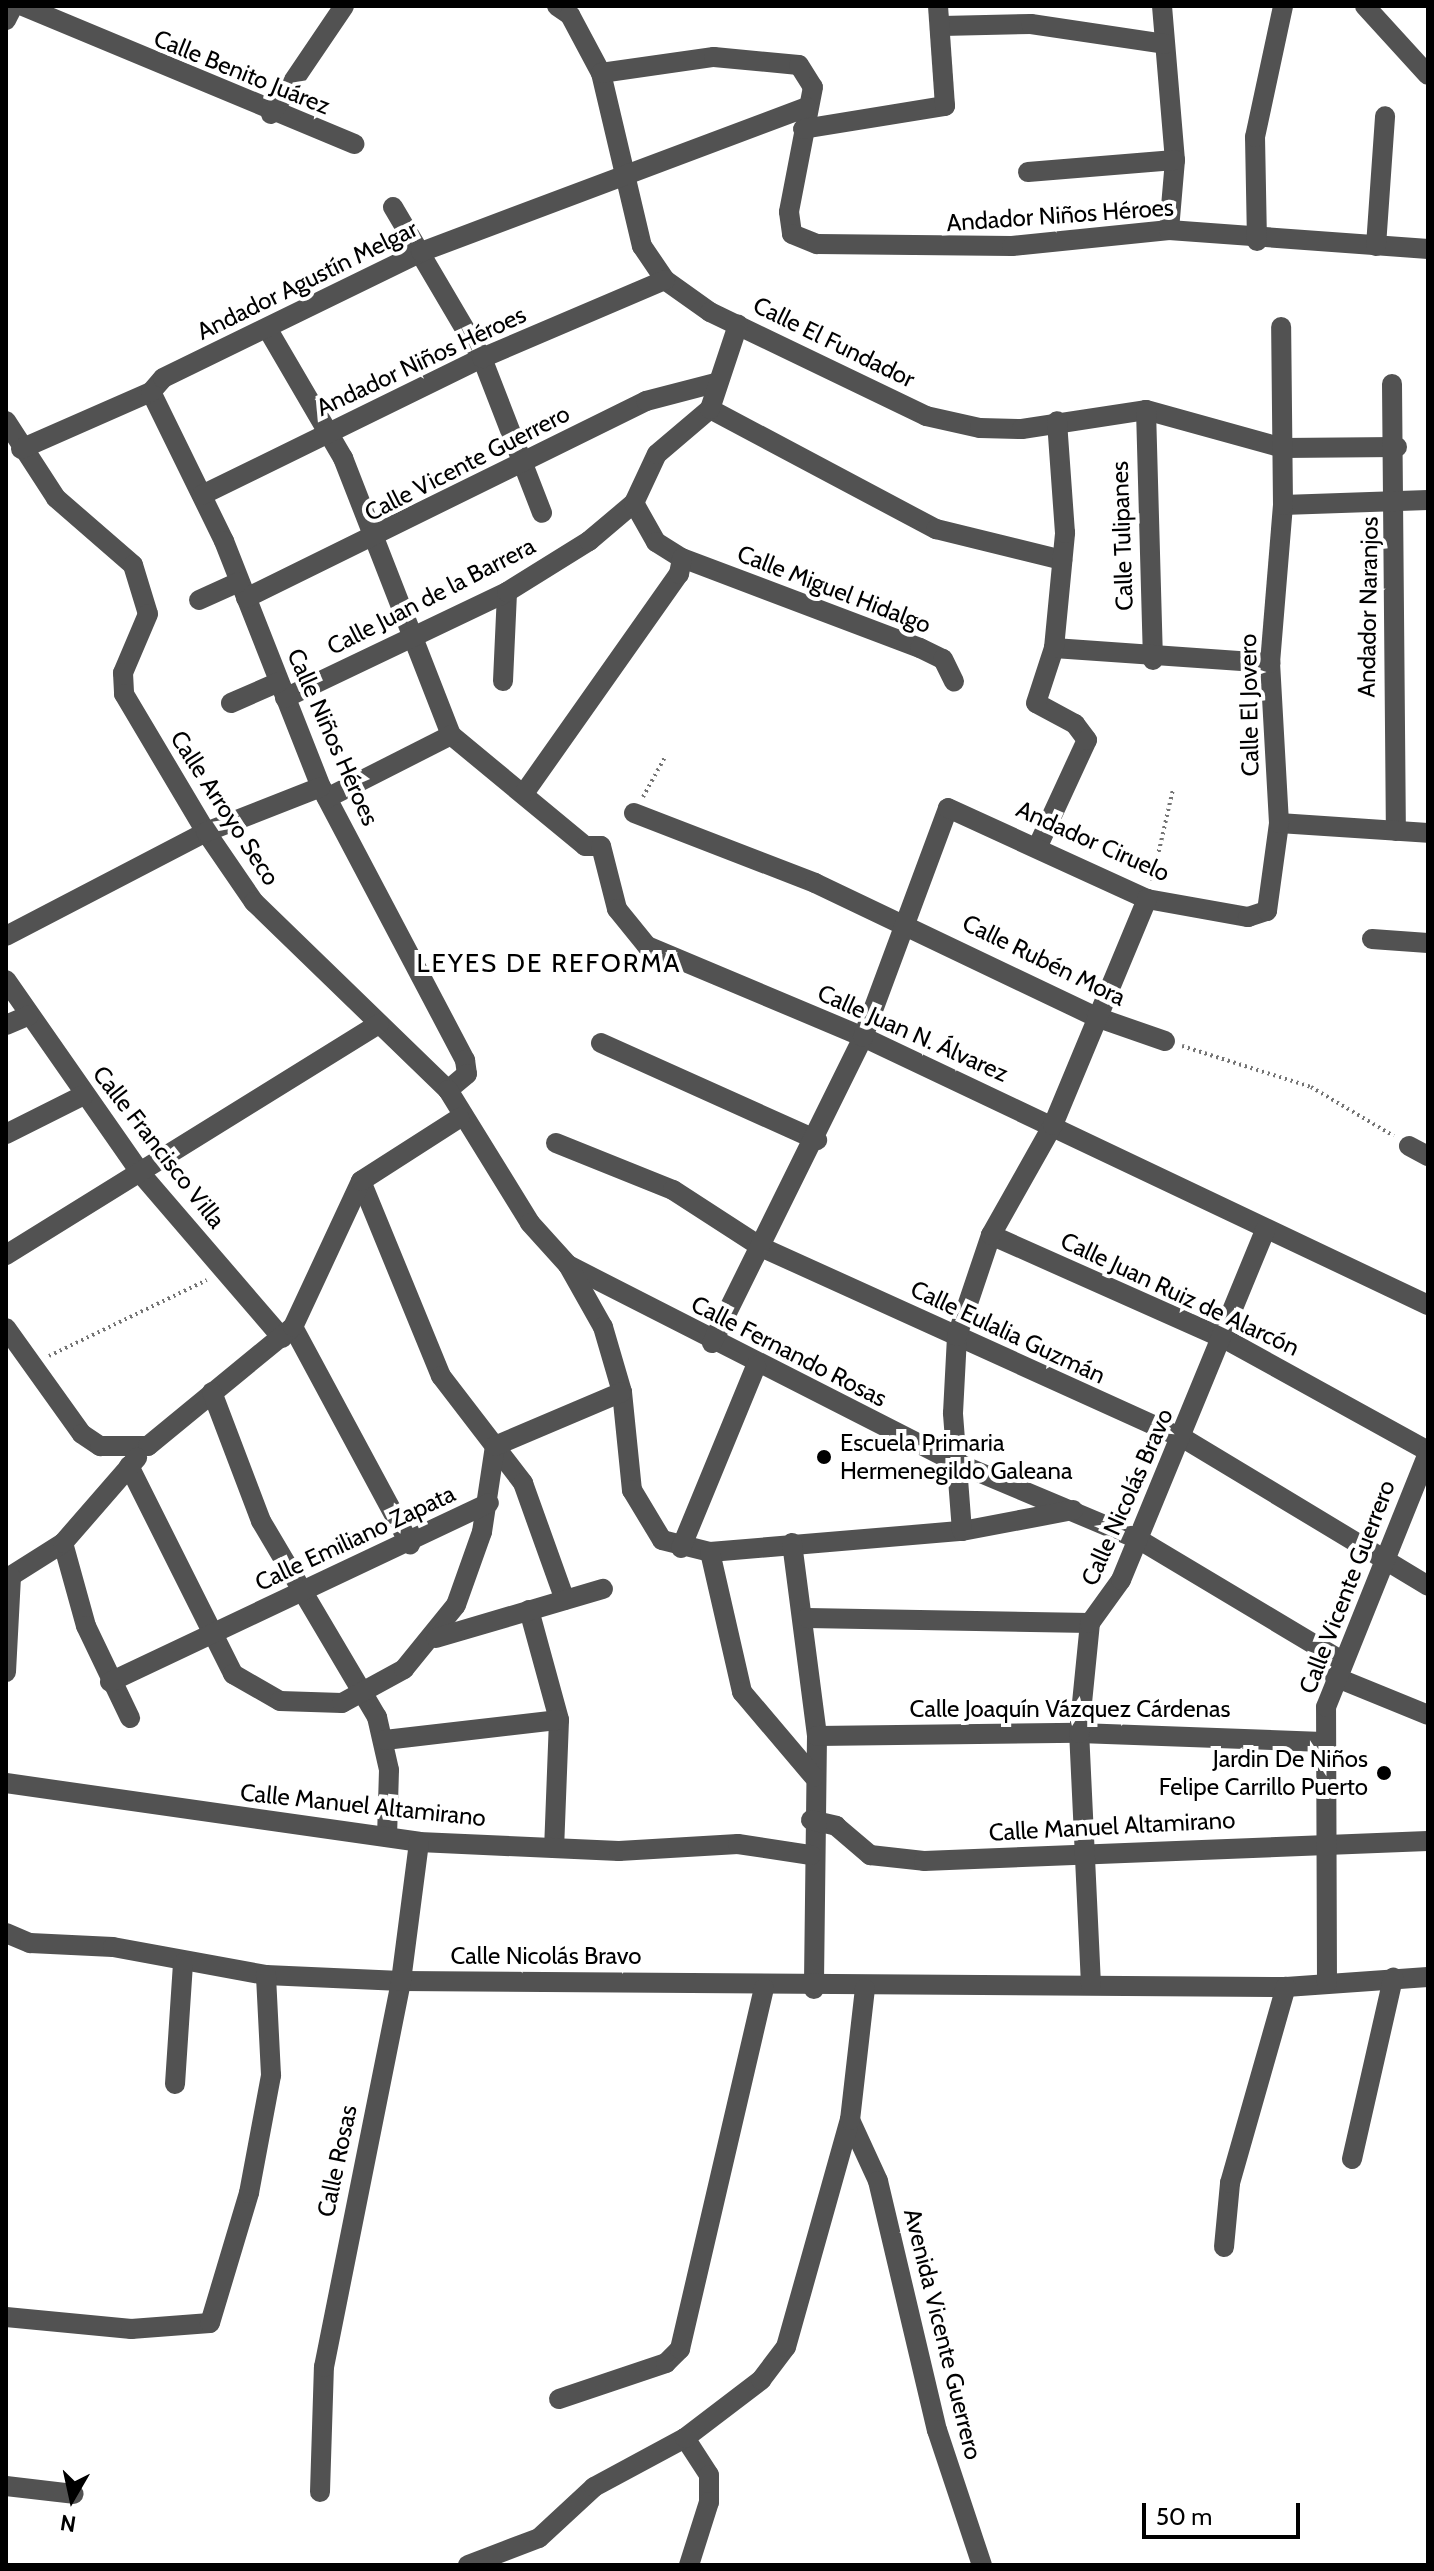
<!DOCTYPE html>
<meta charset="utf-8">
<style>
body{margin:0}
#map{position:relative;width:1434px;height:2571px;overflow:hidden;background:#fff;font-family:Cabin,sans-serif}
div>[style]{position:absolute}
[style*='--x']{left:calc(var(--x)*1px);top:calc(var(--y)*1px);width:calc(var(--w)*1px);rotate:calc(var(--a)*1deg)}
.path>*{height:4px;margin-top:-2px;transform-origin:0;background:repeating-linear-gradient(90deg,#747474 0 2px,transparent 0 6px)}
.minor>*{height:20px;margin:-10px;padding:0 10px;transform-origin:10px;border-radius:10px;background:#525252}
.dots>*{width:22px;height:22px;translate:-50% -50%;box-sizing:border-box;border:4px solid #fff;border-radius:50%}
span{translate:-50% -50%;white-space:nowrap;text-align:center;line-height:1.15;-webkit-text-stroke:8px #fff;paint-order:stroke}
.street-label{font-size:24px;color:#000}
.poi-label{font-size:24px;color:#000}
.left{translate:0 -50%;text-align:left}
.right{translate:-100% -50%;text-align:right}
.neighbourhood-label{font-size:26px;color:#000;letter-spacing:2px}
.frame{position:absolute;inset:0;border:8px solid #000;pointer-events:none}
.north{position:absolute;left:32px;top:2459px;width:80px;height:80px;-webkit-text-stroke:6px #fff;paint-order:stroke;rotate:189deg;font-size:22px;font-weight:700;line-height:32px;text-align:center;color:#000}
.north::after{content:'';display:block;margin:auto;width:28px;height:36px;background:#000;clip-path:polygon(50% 0,100% 100%,50% 72%,0 100%)}
.scale{position:absolute;left:1142px;top:2503px;width:158px;height:36px;box-sizing:border-box;border:4px solid #000;border-top:0;padding-left:10px;font-size:24px;line-height:28px;white-space:nowrap;color:#000;-webkit-text-stroke:6px #fff;paint-order:stroke}
</style>
<div id="map">
<div class="path">
<div style="--x:643;--y:797;--w:46;--a:-61.2"></div>
<div style="--x:1152;--y:881;--w:94;--a:-77.1"></div>
<div style="--x:1182;--y:1046;--w:135;--a:17.6"></div>
<div style="--x:1311;--y:1087;--w:96;--a:30.6"></div>
<div style="--x:49;--y:1356;--w:175;--a:-25.7"></div>
</div>
<div class="minor">
<div style="--x:23;--y:6;--w:359;--a:22.6"></div>
<div style="--x:557;--y:6;--w:16;--a:35"></div>
<div style="--x:570;--y:15;--w:66;--a:61.9"></div>
<div style="--x:601;--y:73;--w:178;--a:76.7"></div>
<div style="--x:642;--y:246;--w:41;--a:55.9"></div>
<div style="--x:665;--y:280;--w:55;--a:35.4"></div>
<div style="--x:710;--y:312;--w:240;--a:25.7"></div>
<div style="--x:926;--y:416;--w:55;--a:12.5"></div>
<div style="--x:980;--y:428;--w:42;--a:1.4"></div>
<div style="--x:1022;--y:429;--w:125;--a:-8.7"></div>
<div style="--x:1146;--y:410;--w:142;--a:15.5"></div>
<div style="--x:1283;--y:448;--w:114;--a:-0.5"></div>
<div style="--x:1162;--y:6;--w:155;--a:85.2"></div>
<div style="--x:1175;--y:160;--w:70;--a:94.9"></div>
<div style="--x:1365;--y:6;--w:93;--a:47.6"></div>
<div style="--x:6;--y:20;--w:16;--a:-63"></div>
<div style="--x:942;--y:26;--w:89;--a:-1.3"></div>
<div style="--x:1031;--y:24;--w:135;--a:8.5"></div>
<div style="--x:601;--y:73;--w:114;--a:-8.1"></div>
<div style="--x:714;--y:57;--w:85;--a:5.4"></div>
<div style="--x:799;--y:65;--w:26;--a:58"></div>
<div style="--x:813;--y:87;--w:127;--a:100.9"></div>
<div style="--x:789;--y:212;--w:22;--a:82"></div>
<div style="--x:792;--y:234;--w:27;--a:22"></div>
<div style="--x:817;--y:244;--w:195;--a:0.6"></div>
<div style="--x:1012;--y:246;--w:158;--a:-5.8"></div>
<div style="--x:1169;--y:230;--w:260;--a:4.2"></div>
<div style="--x:271;--y:114;--w:130;--a:-55.9"></div>
<div style="--x:803;--y:129;--w:144;--a:-9.2"></div>
<div style="--x:945;--y:106;--w:100;--a:-94"></div>
<div style="--x:1028;--y:172;--w:147;--a:-4.7"></div>
<div style="--x:393;--y:207;--w:175;--a:59.5"></div>
<div style="--x:482;--y:358;--w:166;--a:68.8"></div>
<div style="--x:1257;--y:241;--w:104;--a:-91.1"></div>
<div style="--x:1255;--y:137;--w:134;--a:-77.9"></div>
<div style="--x:1376;--y:246;--w:130;--a:-86"></div>
<div style="--x:267;--y:328;--w:151;--a:59.7"></div>
<div style="--x:343;--y:458;--w:297;--a:68.7"></div>
<div style="--x:451;--y:735;--w:174;--a:39.6"></div>
<div style="--x:585;--y:846;--w:16;--a:0"></div>
<div style="--x:601;--y:846;--w:65;--a:75.7"></div>
<div style="--x:617;--y:909;--w:48;--a:51"></div>
<div style="--x:647;--y:946;--w:234;--a:22.8"></div>
<div style="--x:863;--y:1037;--w:625;--a:25.38"></div>
<div style="--x:1392;--y:384;--w:447;--a:89.5"></div>
<div style="--x:151;--y:392;--w:166;--a:63.9"></div>
<div style="--x:224;--y:541;--w:264;--a:68.5"></div>
<div style="--x:321;--y:787;--w:309;--a:62.2"></div>
<div style="--x:465;--y:1060;--w:14;--a:82"></div>
<div style="--x:467;--y:1074;--w:25;--a:140"></div>
<div style="--x:710;--y:409;--w:256;--a:28"></div>
<div style="--x:936;--y:529;--w:130;--a:13.8"></div>
<div style="--x:1146;--y:410;--w:250;--a:88.4"></div>
<div style="--x:6;--y:421;--w:92;--a:57"></div>
<div style="--x:56;--y:498;--w:102;--a:41"></div>
<div style="--x:133;--y:565;--w:51;--a:73"></div>
<div style="--x:148;--y:614;--w:64;--a:113"></div>
<div style="--x:123;--y:673;--w:21;--a:87"></div>
<div style="--x:124;--y:694;--w:161;--a:59.3"></div>
<div style="--x:206;--y:832;--w:85;--a:55.6"></div>
<div style="--x:254;--y:902;--w:270;--a:44.1"></div>
<div style="--x:448;--y:1090;--w:156;--a:58.3"></div>
<div style="--x:530;--y:1223;--w:57;--a:47.9"></div>
<div style="--x:568;--y:1265;--w:436;--a:27"></div>
<div style="--x:957;--y:1463;--w:196;--a:22.8"></div>
<div style="--x:1138;--y:1539;--w:235;--a:30.9"></div>
<div style="--x:21;--y:449;--w:142;--a:-23.7"></div>
<div style="--x:151;--y:392;--w:18;--a:-49"></div>
<div style="--x:163;--y:378;--w:287;--a:-26"></div>
<div style="--x:421;--y:252;--w:412;--a:-20.6"></div>
<div style="--x:202;--y:495;--w:312;--a:-26.1"></div>
<div style="--x:482;--y:358;--w:199;--a:-23.1"></div>
<div style="--x:634;--y:503;--w:45;--a:60.6"></div>
<div style="--x:656;--y:542;--w:31;--a:32"></div>
<div style="--x:682;--y:558;--w:254;--a:20.7"></div>
<div style="--x:920;--y:648;--w:25;--a:26"></div>
<div style="--x:943;--y:659;--w:25;--a:64"></div>
<div style="--x:1283;--y:505;--w:145;--a:-2"></div>
<div style="--x:246;--y:598;--w:446;--a:-26.2"></div>
<div style="--x:646;--y:401;--w:71;--a:-14.6"></div>
<div style="--x:199;--y:600;--w:44;--a:-24.2"></div>
<div style="--x:1054;--y:648;--w:217;--a:4"></div>
<div style="--x:503;--y:681;--w:89;--a:-87.4"></div>
<div style="--x:285;--y:698;--w:246;--a:-25.5"></div>
<div style="--x:507;--y:592;--w:97;--a:-31.9"></div>
<div style="--x:589;--y:541;--w:59;--a:-40.2"></div>
<div style="--x:634;--y:503;--w:54;--a:-64.9"></div>
<div style="--x:657;--y:454;--w:70;--a:-40.3"></div>
<div style="--x:710;--y:409;--w:89;--a:-71.6"></div>
<div style="--x:231;--y:703;--w:52;--a:-23.6"></div>
<div style="--x:525;--y:792;--w:267;--a:-54.8"></div>
<div style="--x:679;--y:574;--w:16;--a:-79"></div>
<div style="--x:327;--y:798;--w:139;--a:-26.9"></div>
<div style="--x:634;--y:813;--w:194;--a:21.1"></div>
<div style="--x:815;--y:883;--w:311;--a:25.5"></div>
<div style="--x:1096;--y:1017;--w:73;--a:19.2"></div>
<div style="--x:1279;--y:823;--w:149;--a:3.8"></div>
<div style="--x:1037;--y:848;--w:119;--a:-65.2"></div>
<div style="--x:1087;--y:740;--w:20;--a:-127"></div>
<div style="--x:1075;--y:724;--w:44;--a:-151.7"></div>
<div style="--x:1036;--y:703;--w:58;--a:-71.9"></div>
<div style="--x:1054;--y:648;--w:116;--a:-84.5"></div>
<div style="--x:1065;--y:533;--w:112;--a:-94.1"></div>
<div style="--x:6;--y:936;--w:225;--a:-27.5"></div>
<div style="--x:206;--y:832;--w:123;--a:-21.4"></div>
<div style="--x:1372;--y:939;--w:56;--a:4.1"></div>
<div style="--x:6;--y:980;--w:238;--a:55.1"></div>
<div style="--x:142;--y:1175;--w:215;--a:49.3"></div>
<div style="--x:6;--y:1025;--w:25;--a:-23"></div>
<div style="--x:601;--y:1043;--w:237;--a:24.2"></div>
<div style="--x:6;--y:1134;--w:87;--a:-26.6"></div>
<div style="--x:556;--y:1143;--w:126;--a:21.9"></div>
<div style="--x:673;--y:1190;--w:105;--a:32.9"></div>
<div style="--x:761;--y:1247;--w:463;--a:24.4"></div>
<div style="--x:1183;--y:1438;--w:286;--a:31.1"></div>
<div style="--x:1409;--y:1146;--w:21;--a:28"></div>
<div style="--x:361;--y:1181;--w:211;--a:67.7"></div>
<div style="--x:441;--y:1376;--w:135;--a:52.5"></div>
<div style="--x:523;--y:1483;--w:124;--a:70.3"></div>
<div style="--x:991;--y:1235;--w:256;--a:24"></div>
<div style="--x:1225;--y:1339;--w:232;--a:28.9"></div>
<div style="--x:6;--y:1255;--w:439;--a:-31.8"></div>
<div style="--x:568;--y:1265;--w:71;--a:60.6"></div>
<div style="--x:603;--y:1327;--w:68;--a:73.7"></div>
<div style="--x:622;--y:1392;--w:99;--a:84.2"></div>
<div style="--x:632;--y:1490;--w:58;--a:59"></div>
<div style="--x:662;--y:1540;--w:49;--a:14"></div>
<div style="--x:710;--y:1552;--w:253;--a:-4.8"></div>
<div style="--x:962;--y:1531;--w:113;--a:-10.7"></div>
<div style="--x:293;--y:1327;--w:247;--a:61.7"></div>
<div style="--x:6;--y:1328;--w:130;--a:54.4"></div>
<div style="--x:82;--y:1434;--w:22;--a:34"></div>
<div style="--x:100;--y:1446;--w:48;--a:0"></div>
<div style="--x:148;--y:1446;--w:188;--a:-39.4"></div>
<div style="--x:293;--y:1327;--w:161;--a:-65"></div>
<div style="--x:361;--y:1181;--w:117;--a:-32.7"></div>
<div style="--x:712;--y:1343;--w:341;--a:-63.7"></div>
<div style="--x:863;--y:1037;--w:244;--a:-69.6"></div>
<div style="--x:948;--y:808;--w:219;--a:24.6"></div>
<div style="--x:1147;--y:899;--w:103;--a:10.1"></div>
<div style="--x:1248;--y:917;--w:20;--a:-18"></div>
<div style="--x:1267;--y:911;--w:89;--a:-82.2"></div>
<div style="--x:1279;--y:823;--w:160;--a:-93.2"></div>
<div style="--x:1270;--y:663;--w:159;--a:-85.3"></div>
<div style="--x:1283;--y:505;--w:178;--a:-90.6"></div>
<div style="--x:212;--y:1392;--w:138;--a:69.2"></div>
<div style="--x:261;--y:1521;--w:228;--a:59.4"></div>
<div style="--x:377;--y:1717;--w:54;--a:77.2"></div>
<div style="--x:389;--y:1770;--w:67;--a:91.7"></div>
<div style="--x:129;--y:1466;--w:233;--a:63.4"></div>
<div style="--x:233;--y:1674;--w:54;--a:29.9"></div>
<div style="--x:280;--y:1701;--w:62;--a:1.8"></div>
<div style="--x:342;--y:1703;--w:71;--a:-28.7"></div>
<div style="--x:404;--y:1669;--w:82;--a:-50.9"></div>
<div style="--x:456;--y:1605;--w:77;--a:-70.4"></div>
<div style="--x:482;--y:1532;--w:87;--a:-81.4"></div>
<div style="--x:495;--y:1446;--w:138;--a:-23"></div>
<div style="--x:962;--y:1531;--w:118;--a:-94.4"></div>
<div style="--x:953;--y:1413;--w:77;--a:-87"></div>
<div style="--x:957;--y:1336;--w:107;--a:-71.4"></div>
<div style="--x:991;--y:1235;--w:126;--a:-60.6"></div>
<div style="--x:1053;--y:1125;--w:245;--a:-67.4"></div>
<div style="--x:63;--y:1543;--w:86;--a:74.5"></div>
<div style="--x:86;--y:1626;--w:102;--a:64.4"></div>
<div style="--x:792;--y:1543;--w:195;--a:82.6"></div>
<div style="--x:817;--y:1736;--w:253;--a:90.7"></div>
<div style="--x:681;--y:1548;--w:197;--a:-67.6"></div>
<div style="--x:710;--y:1552;--w:144;--a:77.1"></div>
<div style="--x:742;--y:1692;--w:111;--a:49.7"></div>
<div style="--x:6;--y:1579;--w:67;--a:-32.3"></div>
<div style="--x:63;--y:1543;--w:113;--a:-49"></div>
<div style="--x:529;--y:1610;--w:114;--a:74.7"></div>
<div style="--x:559;--y:1720;--w:128;--a:92.2"></div>
<div style="--x:807;--y:1618;--w:283;--a:1"></div>
<div style="--x:436;--y:1638;--w:174;--a:-16.4"></div>
<div style="--x:6;--y:1672;--w:95;--a:-87"></div>
<div style="--x:1335;--y:1677;--w:100;--a:22.2"></div>
<div style="--x:110;--y:1682;--w:419;--a:-25.3"></div>
<div style="--x:817;--y:1736;--w:262;--a:-0.7"></div>
<div style="--x:1079;--y:1733;--w:244;--a:2.1"></div>
<div style="--x:385;--y:1740;--w:175;--a:-6.6"></div>
<div style="--x:6;--y:1783;--w:417;--a:8.1"></div>
<div style="--x:419;--y:1842;--w:200;--a:2.6"></div>
<div style="--x:619;--y:1851;--w:119;--a:-3.4"></div>
<div style="--x:738;--y:1844;--w:74;--a:8.6"></div>
<div style="--x:811;--y:1820;--w:26;--a:13"></div>
<div style="--x:836;--y:1826;--w:45;--a:40.5"></div>
<div style="--x:870;--y:1855;--w:54;--a:6.3"></div>
<div style="--x:924;--y:1861;--w:504;--a:-2.27"></div>
<div style="--x:6;--y:1933;--w:26;--a:23"></div>
<div style="--x:30;--y:1943;--w:83;--a:2.8"></div>
<div style="--x:113;--y:1947;--w:156;--a:10.4"></div>
<div style="--x:266;--y:1975;--w:135;--a:2.5"></div>
<div style="--x:401;--y:1981;--w:885;--a:0.39"></div>
<div style="--x:1286;--y:1987;--w:142;--a:-4"></div>
<div style="--x:1327;--y:1983;--w:276;--a:-90.2"></div>
<div style="--x:1326;--y:1707;--w:274;--a:-68.1"></div>
<div style="--x:1091;--y:1985;--w:252;--a:-92.7"></div>
<div style="--x:1079;--y:1733;--w:111;--a:-84.3"></div>
<div style="--x:1090;--y:1623;--w:53;--a:-54.2"></div>
<div style="--x:1121;--y:1580;--w:380;--a:-67.6"></div>
<div style="--x:175;--y:2084;--w:121;--a:-86.2"></div>
<div style="--x:850;--y:2120;--w:67;--a:65.3"></div>
<div style="--x:878;--y:2181;--w:256;--a:76.7"></div>
<div style="--x:937;--y:2430;--w:142;--a:71.6"></div>
<div style="--x:1352;--y:2159;--w:186;--a:-77.2"></div>
<div style="--x:1224;--y:2247;--w:64;--a:-84.6"></div>
<div style="--x:1230;--y:2183;--w:204;--a:-74.1"></div>
<div style="--x:6;--y:2317;--w:126;--a:5.5"></div>
<div style="--x:131;--y:2329;--w:79;--a:-4.3"></div>
<div style="--x:210;--y:2323;--w:136;--a:-73.3"></div>
<div style="--x:249;--y:2193;--w:120;--a:-79.4"></div>
<div style="--x:271;--y:2075;--w:100;--a:-92.9"></div>
<div style="--x:559;--y:2399;--w:113;--a:-18.6"></div>
<div style="--x:666;--y:2363;--w:20;--a:-45"></div>
<div style="--x:680;--y:2349;--w:370;--a:-76.9"></div>
<div style="--x:685;--y:2438;--w:44;--a:57"></div>
<div style="--x:709;--y:2475;--w:27;--a:90"></div>
<div style="--x:709;--y:2502;--w:66;--a:107.6"></div>
<div style="--x:6;--y:2486;--w:68;--a:6.7"></div>
<div style="--x:320;--y:2492;--w:125;--a:-88.2"></div>
<div style="--x:324;--y:2367;--w:394;--a:-78.7"></div>
<div style="--x:401;--y:1981;--w:140;--a:-82.6"></div>
<div style="--x:468;--y:2565;--w:76;--a:-20.8"></div>
<div style="--x:539;--y:2538;--w:75;--a:-42.8"></div>
<div style="--x:594;--y:2487;--w:103;--a:-28.3"></div>
<div style="--x:685;--y:2438;--w:96;--a:-37.3"></div>
<div style="--x:761;--y:2380;--w:41;--a:-52.9"></div>
<div style="--x:786;--y:2347;--w:236;--a:-74.3"></div>
<div style="--x:850;--y:2120;--w:132;--a:-83.5"></div>
</div>
<div class="dots">
<div style="left:824px;top:1457px;background:#000"></div>
<div style="left:1384px;top:1773px;background:#000"></div>
</div>
<div class="street-label">
<span style="left:242px;top:72px;rotate:22deg">Calle Benito Juárez</span>
<span style="left:1060px;top:215px;rotate:-4deg">Andador Niños Héroes</span>
<span style="left:307px;top:280px;rotate:-26deg">Andador Agustín Melgar</span>
<span style="left:834px;top:342px;rotate:26deg">Calle El Fundador</span>
<span style="left:421px;top:361px;rotate:-25deg">Andador Niños Héroes</span>
<span style="left:467px;top:463px;rotate:-27deg">Calle Vicente Guerrero</span>
<span style="left:1122px;top:536px;rotate:-92deg">Calle Tulipanes</span>
<span style="left:834px;top:589px;rotate:21deg">Calle Miguel Hidalgo</span>
<span style="left:431px;top:596px;rotate:-27deg">Calle Juan de la Barrera</span>
<span style="left:1368px;top:607px;rotate:-89deg">Andador Naranjos</span>
<span style="left:1249px;top:705px;rotate:-91deg">Calle El Jovero</span>
<span style="left:333px;top:737px;rotate:66deg">Calle Niños Héroes</span>
<span style="left:225px;top:808px;rotate:57deg">Calle Arroyo Seco</span>
<span style="left:1093px;top:841px;rotate:24deg">Andador Ciruelo</span>
<span style="left:1044px;top:960px;rotate:26deg">Calle Rubén Mora</span>
<span style="left:913px;top:1033px;rotate:24deg">Calle Juan N. Álvarez</span>
<span style="left:159px;top:1147px;rotate:52deg">Calle Francisco Villa</span>
<span style="left:1180px;top:1294px;rotate:25deg">Calle Juan Ruiz de Alarcón</span>
<span style="left:1008px;top:1332px;rotate:25deg">Calle Eulalia Guzmán</span>
<span style="left:789px;top:1351px;rotate:27deg">Calle Fernando Rosas</span>
<span style="left:1127px;top:1497px;rotate:-66deg">Calle Nicolás Bravo</span>
<span style="left:355px;top:1538px;rotate:-25deg">Calle Emiliano Zapata</span>
<span style="left:1347px;top:1587px;rotate:-69deg">Calle Vicente Guerrero</span>
<span style="left:1070px;top:1709px">Calle Joaquín Vázquez Cárdenas</span>
<span style="left:363px;top:1805px;rotate:6deg">Calle Manuel Altamirano</span>
<span style="left:1112px;top:1826px;rotate:-3deg">Calle Manuel Altamirano</span>
<span style="left:546px;top:1956px">Calle Nicolás Bravo</span>
<span style="left:337px;top:2161px;rotate:-78deg">Calle Rosas</span>
<span style="left:943px;top:2334px;rotate:76deg">Avenida Vicente Guerrero</span>
</div>
<div class="poi-label">
<span class="left" style="left:840px;top:1457px">Escuela Primaria<br>Hermenegildo Galeana</span>
<span class="right" style="left:1368px;top:1773px">Jardin De Niños<br>Felipe Carrillo Puerto</span>
</div>
<div class="neighbourhood-label">
<span style="left:549px;top:964px">LEYES DE REFORMA</span>
</div>
<div class="frame"></div>
<div class="north">N</div>
<div class="scale">50 m</div>
</div>
